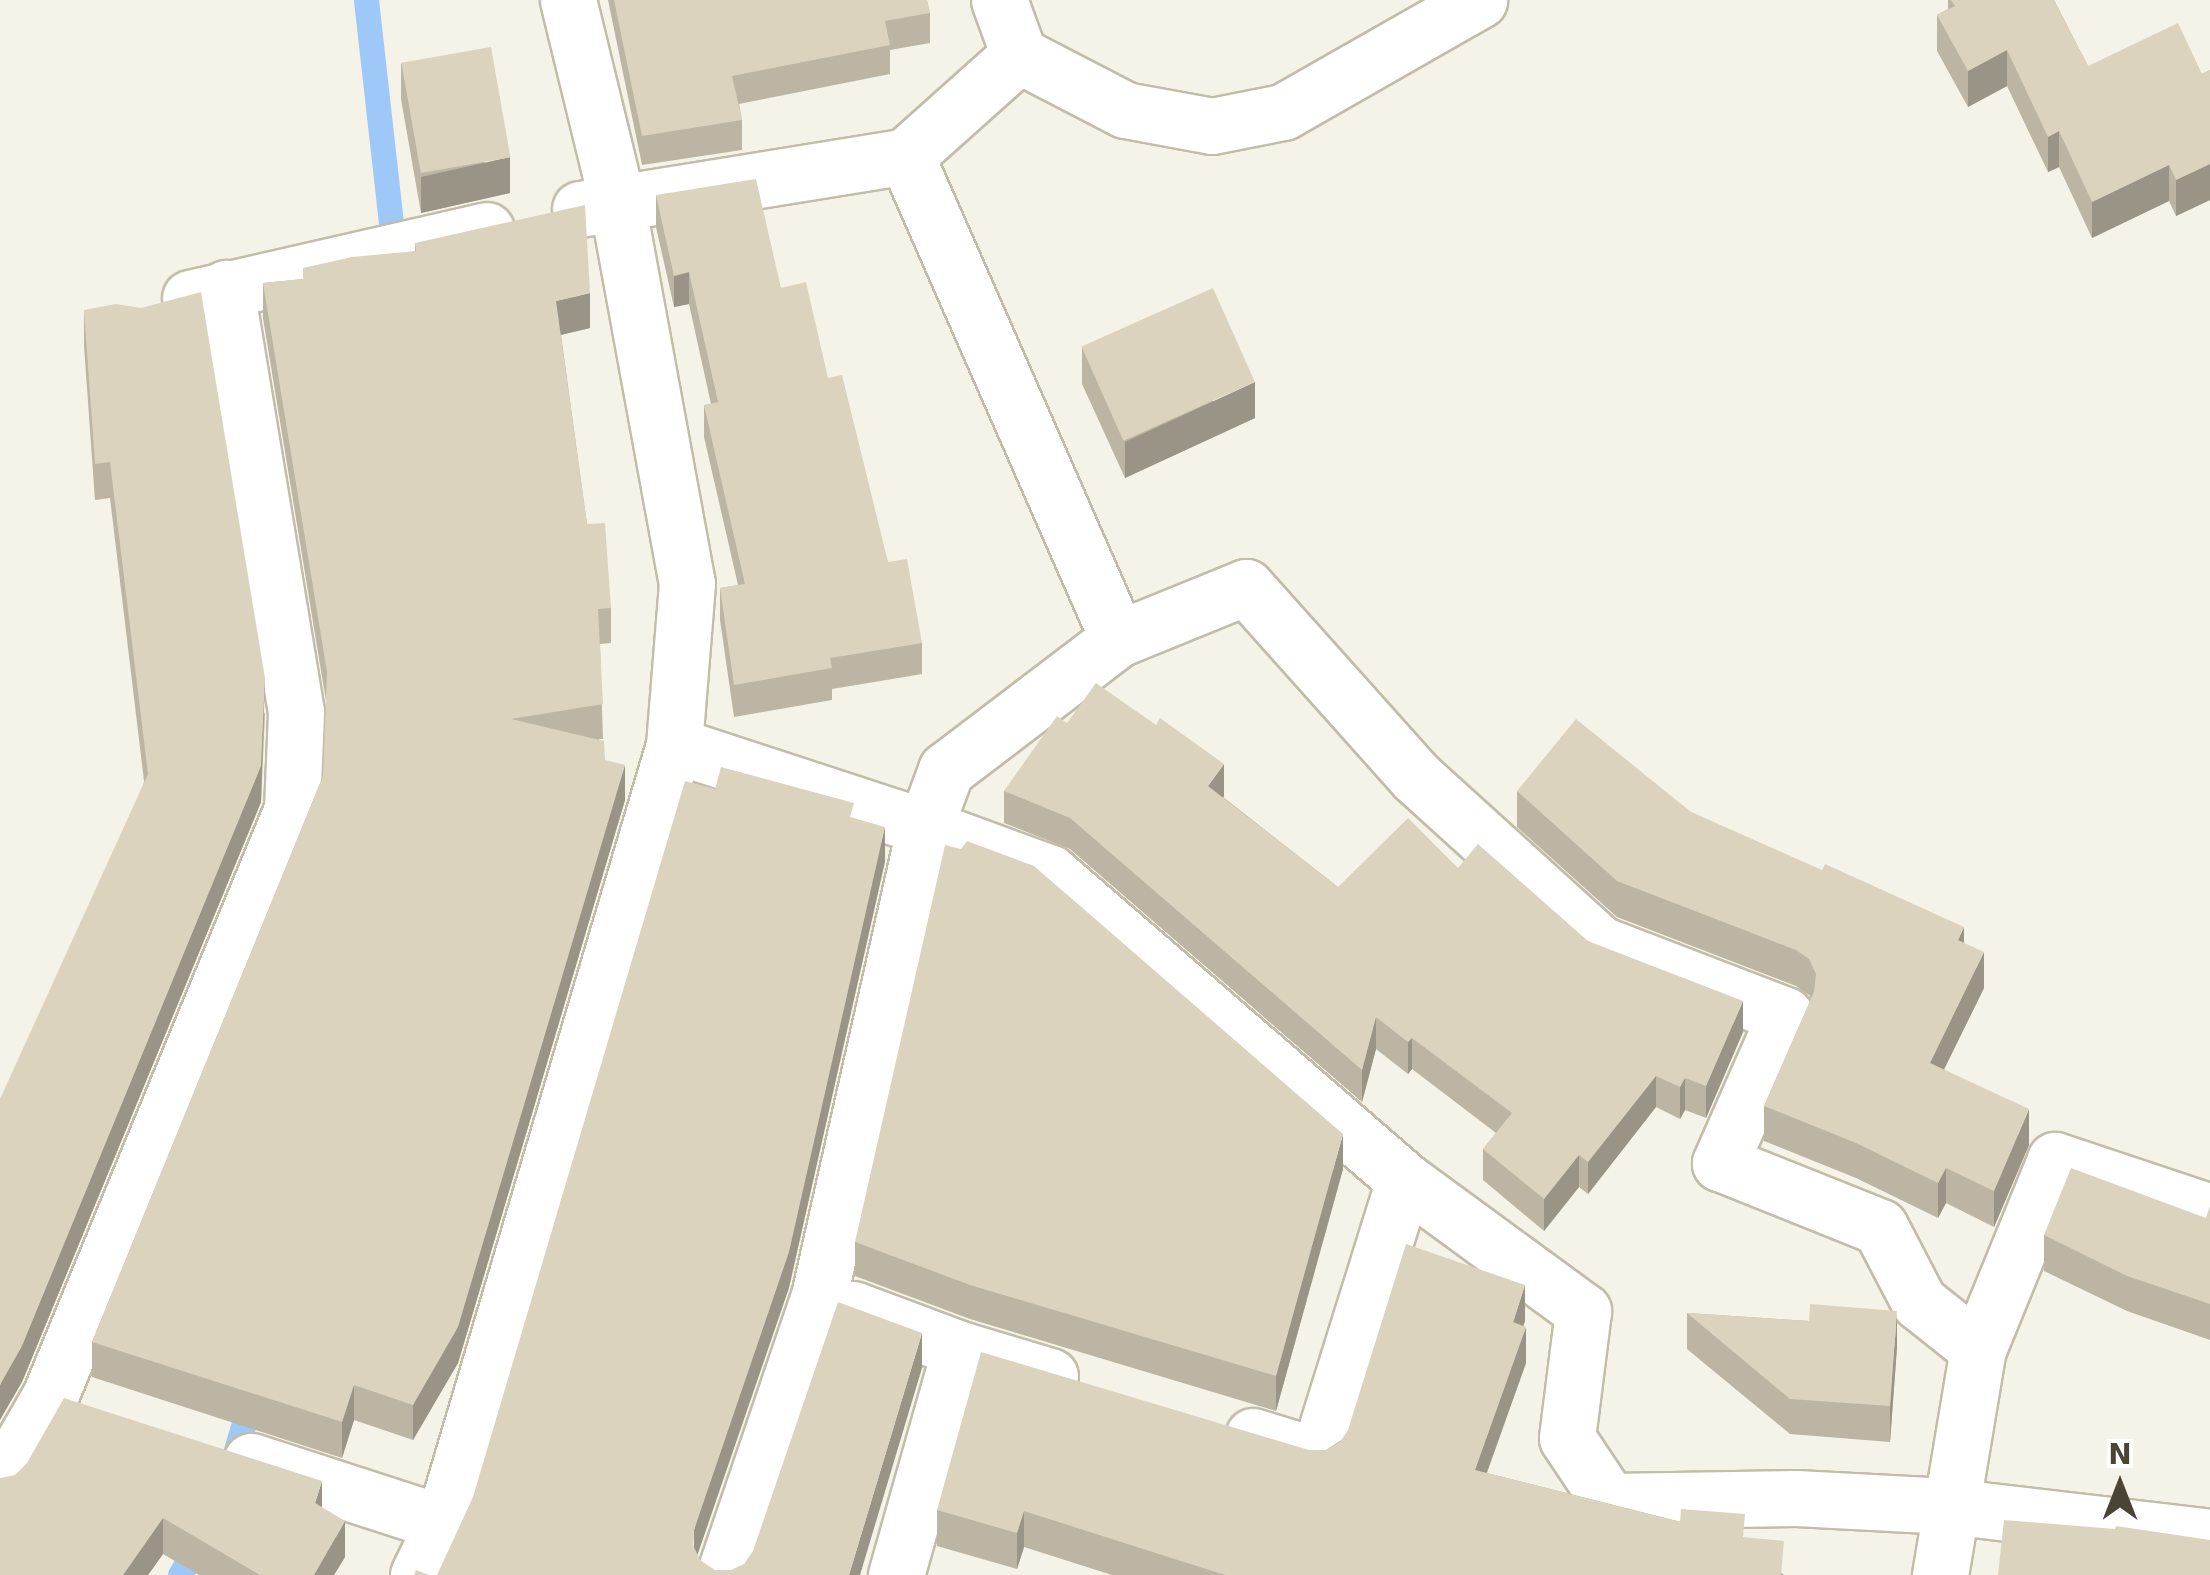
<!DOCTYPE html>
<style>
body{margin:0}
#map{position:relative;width:2210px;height:1575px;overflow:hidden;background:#f5f3e7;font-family:"DejaVu Sans",sans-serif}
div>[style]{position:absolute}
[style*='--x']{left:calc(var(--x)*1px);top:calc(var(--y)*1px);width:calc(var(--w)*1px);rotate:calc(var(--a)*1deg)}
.stream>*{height:25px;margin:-12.5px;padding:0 12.5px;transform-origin:12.5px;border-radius:12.5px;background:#9dc8f8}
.roads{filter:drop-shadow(2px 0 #c2bca9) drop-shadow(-2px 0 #c2bca9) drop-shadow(0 2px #c2bca9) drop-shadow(0 -2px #c2bca9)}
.minor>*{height:55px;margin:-27.5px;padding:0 27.5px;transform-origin:27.5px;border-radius:27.5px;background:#fff}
.wall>*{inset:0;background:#bcb5a3}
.shaded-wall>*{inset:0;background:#999485}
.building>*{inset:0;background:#dbd3be;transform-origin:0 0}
span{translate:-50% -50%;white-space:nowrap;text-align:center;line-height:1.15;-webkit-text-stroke:8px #fff;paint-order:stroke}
.north{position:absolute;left:2070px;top:1435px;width:100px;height:100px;-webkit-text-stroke:8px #fff;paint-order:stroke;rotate:0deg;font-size:28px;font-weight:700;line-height:40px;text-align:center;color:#4a4435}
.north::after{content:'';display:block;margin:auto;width:35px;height:45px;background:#4a4435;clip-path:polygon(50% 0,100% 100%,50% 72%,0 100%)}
</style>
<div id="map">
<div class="stream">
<div style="--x:366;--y:0;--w:260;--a:83.6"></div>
<div style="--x:230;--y:1470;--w:80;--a:-73.4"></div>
<div style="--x:180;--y:1575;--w:43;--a:-60.4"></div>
</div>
<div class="roads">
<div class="minor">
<div style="--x:999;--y:0;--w:59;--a:70"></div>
<div style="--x:1019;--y:55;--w:119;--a:27.4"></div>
<div style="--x:1125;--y:110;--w:88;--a:10.4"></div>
<div style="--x:1212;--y:126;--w:72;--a:-11.2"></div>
<div style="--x:1283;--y:112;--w:226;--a:-29.7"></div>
<div style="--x:906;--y:156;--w:527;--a:66.3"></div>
<div style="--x:1118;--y:639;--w:138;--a:-22.1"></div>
<div style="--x:1246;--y:587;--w:255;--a:48.2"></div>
<div style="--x:1416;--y:777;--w:248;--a:42.2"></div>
<div style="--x:1600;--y:944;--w:198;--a:21"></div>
<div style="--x:1785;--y:1015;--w:162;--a:113.7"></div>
<div style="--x:1720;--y:1163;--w:172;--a:21.8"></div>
<div style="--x:1880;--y:1227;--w:85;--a:62.5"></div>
<div style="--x:1919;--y:1302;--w:75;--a:38.5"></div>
<div style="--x:1978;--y:1349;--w:204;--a:-67.8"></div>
<div style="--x:2055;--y:1160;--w:163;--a:18.5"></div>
<div style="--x:580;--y:209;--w:330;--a:-9.2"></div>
<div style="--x:906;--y:156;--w:152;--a:-41.8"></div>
<div style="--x:190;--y:298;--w:304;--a:-12.9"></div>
<div style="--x:674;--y:745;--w:264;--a:18.1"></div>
<div style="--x:925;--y:827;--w:133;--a:20.2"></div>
<div style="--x:1050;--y:873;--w:469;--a:40.9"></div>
<div style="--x:1404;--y:1180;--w:222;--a:36.2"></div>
<div style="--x:1583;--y:1311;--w:128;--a:97.2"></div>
<div style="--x:1567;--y:1438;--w:76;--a:56.3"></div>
<div style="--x:1609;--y:1501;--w:187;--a:-0.9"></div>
<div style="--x:1796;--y:1498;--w:152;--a:3"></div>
<div style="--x:1948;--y:1506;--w:264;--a:6.7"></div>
<div style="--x:853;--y:1309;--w:114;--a:20.5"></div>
<div style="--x:960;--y:1349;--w:94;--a:16.7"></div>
<div style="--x:1253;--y:1436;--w:68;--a:17.1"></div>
<div style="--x:1318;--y:1456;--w:289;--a:-72.7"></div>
<div style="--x:251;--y:1461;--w:202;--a:17.9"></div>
<div style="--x:0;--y:1483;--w:100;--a:-60.1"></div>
<div style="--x:50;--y:1396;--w:635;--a:-67.6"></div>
<div style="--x:292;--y:809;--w:97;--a:-87.6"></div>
<div style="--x:296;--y:712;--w:430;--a:-99.4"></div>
<div style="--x:418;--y:1575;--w:58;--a:-64.3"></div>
<div style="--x:443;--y:1523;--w:812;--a:-73.46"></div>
<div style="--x:674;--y:745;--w:162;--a:-85.4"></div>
<div style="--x:687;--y:584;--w:389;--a:-100.4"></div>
<div style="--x:617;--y:201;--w:207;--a:-103.7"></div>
<div style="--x:724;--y:1575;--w:295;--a:-71.2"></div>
<div style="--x:819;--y:1296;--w:481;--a:-77.3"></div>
<div style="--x:925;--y:827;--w:61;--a:-69.8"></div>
<div style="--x:946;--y:770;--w:216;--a:-37.3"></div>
<div style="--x:896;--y:1575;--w:235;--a:-74.2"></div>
<div style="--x:1940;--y:1575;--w:229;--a:-80.5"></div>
</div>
</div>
<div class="wall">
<div style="clip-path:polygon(608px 0,927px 0,930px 13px,930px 43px,890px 50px,890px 74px,739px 104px,742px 120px,742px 150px,642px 165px)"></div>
<div style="clip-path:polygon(1948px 0,2054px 0,2088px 66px,2202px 74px,2210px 70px,2210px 200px,2176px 216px,2169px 201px,2092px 238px,2059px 167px,2048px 172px,2007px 86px,1968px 107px,1937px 51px,1937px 15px,1948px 9px)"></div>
<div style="clip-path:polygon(401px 63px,510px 193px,421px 213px,401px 99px)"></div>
<div style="clip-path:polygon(656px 195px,781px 288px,828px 378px,888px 562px,922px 643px,922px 674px,832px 689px,832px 700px,734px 717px,720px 620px,720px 588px,738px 585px,704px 437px,704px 405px,711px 404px,689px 304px,674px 307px,656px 227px)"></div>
<div style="clip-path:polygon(415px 243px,590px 328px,561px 335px,587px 524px,611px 608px,611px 643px,600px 644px,603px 739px,599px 739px,605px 760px,625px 800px,458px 1363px,413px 1440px,354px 1420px,342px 1458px,92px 1377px,92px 1342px,323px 776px,326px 701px,263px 318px,263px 283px,303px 279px,415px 251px)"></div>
<div style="clip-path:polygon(84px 310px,265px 714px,261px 802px,22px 1382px,144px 781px,110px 498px,95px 500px,84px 346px)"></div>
<div style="clip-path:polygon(1082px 348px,1255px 418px,1125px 478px,1082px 384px)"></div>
<div style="clip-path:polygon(1067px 723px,1224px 796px,1223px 797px,1338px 887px,1458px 868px,1588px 941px,1743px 1032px,1706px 1118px,1685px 1110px,1680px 1119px,1656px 1107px,1588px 1194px,1579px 1187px,1544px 1231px,1483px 1180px,1483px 1149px,1496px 1133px,1412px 1069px,1408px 1074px,1376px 1049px,1362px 1102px,1070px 849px,1004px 823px,1004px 791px)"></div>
<div style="clip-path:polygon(1517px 791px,1691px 812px,1964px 943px,1984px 988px,1944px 1069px,2029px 1145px,1994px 1227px,1946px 1203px,1938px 1218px,1856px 1178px,1764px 1141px,1764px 1106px,1811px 999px,1809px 995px,1796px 986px,1617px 917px,1517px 827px)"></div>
<div style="clip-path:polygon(1343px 1169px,1276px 1411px,970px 1319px,855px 1276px,855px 1242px)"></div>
<div style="clip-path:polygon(2210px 1207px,2210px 1340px,2127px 1311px,2044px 1271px,2044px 1235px,2206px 1218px)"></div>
<div style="clip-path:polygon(1687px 1313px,1809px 1321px,1897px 1347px,1890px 1442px,1790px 1434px,1687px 1349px)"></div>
<div style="clip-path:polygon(1525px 1321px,1523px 1326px,1526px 1363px,1487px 1473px,1745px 1538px,1784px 1575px,1112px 1575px,1024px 1547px,1017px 1569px,937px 1546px,937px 1510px,1309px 1450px,1326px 1450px)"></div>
<div style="clip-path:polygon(0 1478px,322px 1508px,345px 1557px,334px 1575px,199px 1575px,163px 1554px,148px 1575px,0 1575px)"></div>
</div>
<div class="shaded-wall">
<div style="clip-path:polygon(2007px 50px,2007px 86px,1968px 107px,1968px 71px)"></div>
<div style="clip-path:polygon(2059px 131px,2059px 167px,2048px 172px,2048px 137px)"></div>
<div style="clip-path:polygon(510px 157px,510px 193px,421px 213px,421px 177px)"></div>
<div style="clip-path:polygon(2210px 164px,2210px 200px,2176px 216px,2176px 180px)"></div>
<div style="clip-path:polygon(2169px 165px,2169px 201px,2092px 238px,2092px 202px)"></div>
<div style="clip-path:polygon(689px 272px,689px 304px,674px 307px,674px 276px)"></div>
<div style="clip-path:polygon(590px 293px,590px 328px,556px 336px,556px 301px)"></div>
<div style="clip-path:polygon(1255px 382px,1255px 418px,1125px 478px,1125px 442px)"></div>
<div style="clip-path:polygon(265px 678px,261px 802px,22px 1382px,0 1420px,0 1385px)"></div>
<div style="clip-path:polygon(1224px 764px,1224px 796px,1208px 818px,1208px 786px)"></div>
<div style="clip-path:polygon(625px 765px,625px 800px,458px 1363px,413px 1440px,413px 1405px)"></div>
<div style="clip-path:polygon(885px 827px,885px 862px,789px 1288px,694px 1565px,694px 1530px)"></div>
<div style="clip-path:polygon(1964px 927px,1964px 963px,1958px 940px)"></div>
<div style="clip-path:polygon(1984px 952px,1984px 988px,1930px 1098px,1930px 1063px)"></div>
<div style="clip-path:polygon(1743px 1001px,1743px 1032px,1706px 1118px,1706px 1086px)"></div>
<div style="clip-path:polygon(1376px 1017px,1376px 1049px,1362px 1102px,1362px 1070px)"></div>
<div style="clip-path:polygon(1412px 1038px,1412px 1069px,1408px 1074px,1408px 1042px)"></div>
<div style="clip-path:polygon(1656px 1076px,1656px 1107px,1588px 1194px,1588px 1162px)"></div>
<div style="clip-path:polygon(1685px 1078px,1685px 1110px,1680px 1119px,1680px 1087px)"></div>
<div style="clip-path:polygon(2029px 1109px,2029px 1145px,1994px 1227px,1994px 1191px)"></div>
<div style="clip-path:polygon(1343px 1134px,1343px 1169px,1276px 1411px,1276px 1376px)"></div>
<div style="clip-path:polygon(1579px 1155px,1579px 1187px,1544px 1231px,1544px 1199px)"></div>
<div style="clip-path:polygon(1946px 1168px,1946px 1203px,1938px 1218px,1938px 1183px)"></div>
<div style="clip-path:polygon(1525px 1285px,1525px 1321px,1513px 1358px,1513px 1322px)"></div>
<div style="clip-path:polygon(1897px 1311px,1897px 1347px,1890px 1442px,1890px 1406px)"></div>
<div style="clip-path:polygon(1526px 1327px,1526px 1363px,1475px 1505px,1475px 1470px)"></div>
<div style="clip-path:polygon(922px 1333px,922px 1368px,860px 1575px,849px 1575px)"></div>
<div style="clip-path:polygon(354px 1385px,354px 1420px,342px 1458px,342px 1422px)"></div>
<div style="clip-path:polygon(322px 1481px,322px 1517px,315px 1503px)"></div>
<div style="clip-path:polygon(1024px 1511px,1024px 1547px,1017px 1569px,1017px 1533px)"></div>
<div style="clip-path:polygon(163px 1518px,163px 1554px,148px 1575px,123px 1575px)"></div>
<div style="clip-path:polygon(345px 1521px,345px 1557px,334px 1575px,314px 1575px)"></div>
</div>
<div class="building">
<div style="clip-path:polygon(614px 0,927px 0,930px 13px,885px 21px,890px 45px,732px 76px,742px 120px,642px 136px)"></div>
<div style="clip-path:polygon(1951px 0,2054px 0,2088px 66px,2178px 23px,2202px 74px,2210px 70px,2210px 164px,2176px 180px,2169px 165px,2092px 202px,2059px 131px,2048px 137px,2007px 50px,1968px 71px,1937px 15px,1955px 6px)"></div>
<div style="left:491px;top:47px;width:112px;height:91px;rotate:80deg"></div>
<div style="clip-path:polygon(756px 179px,781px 288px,806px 282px,828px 378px,842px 375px,888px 562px,907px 559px,922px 643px,830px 658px,832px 668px,734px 685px,720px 588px,745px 584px,704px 405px,718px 402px,689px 272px,674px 276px,656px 195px)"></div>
<div style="clip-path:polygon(585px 205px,590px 293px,556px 301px,587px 524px,605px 523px,611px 608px,598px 609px,603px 704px,511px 719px,604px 741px,605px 760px,625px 765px,458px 1327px,413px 1405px,354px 1385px,342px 1422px,92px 1342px,323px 776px,327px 672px,263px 283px,303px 279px,303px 268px,352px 257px,416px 251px,415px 243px)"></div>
<div style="left:1213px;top:288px;width:103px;height:144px;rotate:66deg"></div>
<div style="clip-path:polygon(201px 292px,265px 678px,261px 766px,22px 1346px,0 1385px,0 1099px,148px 774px,110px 462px,95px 464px,84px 310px,116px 304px,141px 308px)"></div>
<div style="clip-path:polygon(1096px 683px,1156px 725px,1160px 718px,1224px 764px,1208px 786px,1338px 887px,1408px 818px,1458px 868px,1478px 844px,1588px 941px,1743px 1001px,1706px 1086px,1685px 1078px,1680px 1087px,1656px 1076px,1588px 1162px,1579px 1155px,1544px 1199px,1483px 1149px,1512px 1113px,1412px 1038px,1408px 1042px,1376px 1017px,1362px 1070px,1070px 818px,1004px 791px,1057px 716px,1067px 723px)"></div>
<div style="clip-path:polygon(1576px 719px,1691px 812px,1822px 870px,1825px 864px,1964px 927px,1958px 940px,1984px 952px,1930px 1063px,2029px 1109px,1994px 1191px,1946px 1168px,1938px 1183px,1856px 1143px,1764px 1106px,1814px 992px,1816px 974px,1809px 959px,1796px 950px,1617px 881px,1517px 791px)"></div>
<div style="clip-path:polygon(721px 767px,854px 803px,850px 817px,885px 827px,789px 1252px,694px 1530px,693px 1545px,700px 1560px,715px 1570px,731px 1570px,744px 1564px,753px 1551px,838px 1302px,922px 1333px,849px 1575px,437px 1575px,473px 1497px,685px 781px,715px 789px)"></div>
<div style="clip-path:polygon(967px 841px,1034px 866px,1343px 1134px,1276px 1376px,970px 1285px,855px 1242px,945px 845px,961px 849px)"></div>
<div style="clip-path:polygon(2071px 1168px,2206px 1218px,2210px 1207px,2210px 1304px,2127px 1276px,2044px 1235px)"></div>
<div style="clip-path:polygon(1406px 1244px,1525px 1285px,1513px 1322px,1526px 1327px,1475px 1470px,1680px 1522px,1681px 1509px,1745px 1514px,1743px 1537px,1784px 1541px,1781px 1575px,1225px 1575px,1024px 1511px,1017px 1533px,937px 1510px,981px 1352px,1309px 1450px,1326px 1450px,1340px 1442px,1348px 1430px)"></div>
<div style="clip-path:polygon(1810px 1304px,1897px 1311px,1890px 1406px,1790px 1399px,1687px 1313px,1809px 1321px)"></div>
<div style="clip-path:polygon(64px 1398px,322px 1481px,315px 1503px,345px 1521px,314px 1575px,260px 1575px,163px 1518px,123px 1575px,0 1575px,0 1478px,15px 1475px,27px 1463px)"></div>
<div style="clip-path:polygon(2004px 1520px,2115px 1529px,2116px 1526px,2210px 1540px,2210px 1575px,1998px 1575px)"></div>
<div style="clip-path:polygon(416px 1570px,429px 1575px,414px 1575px)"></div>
</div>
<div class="north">N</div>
</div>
